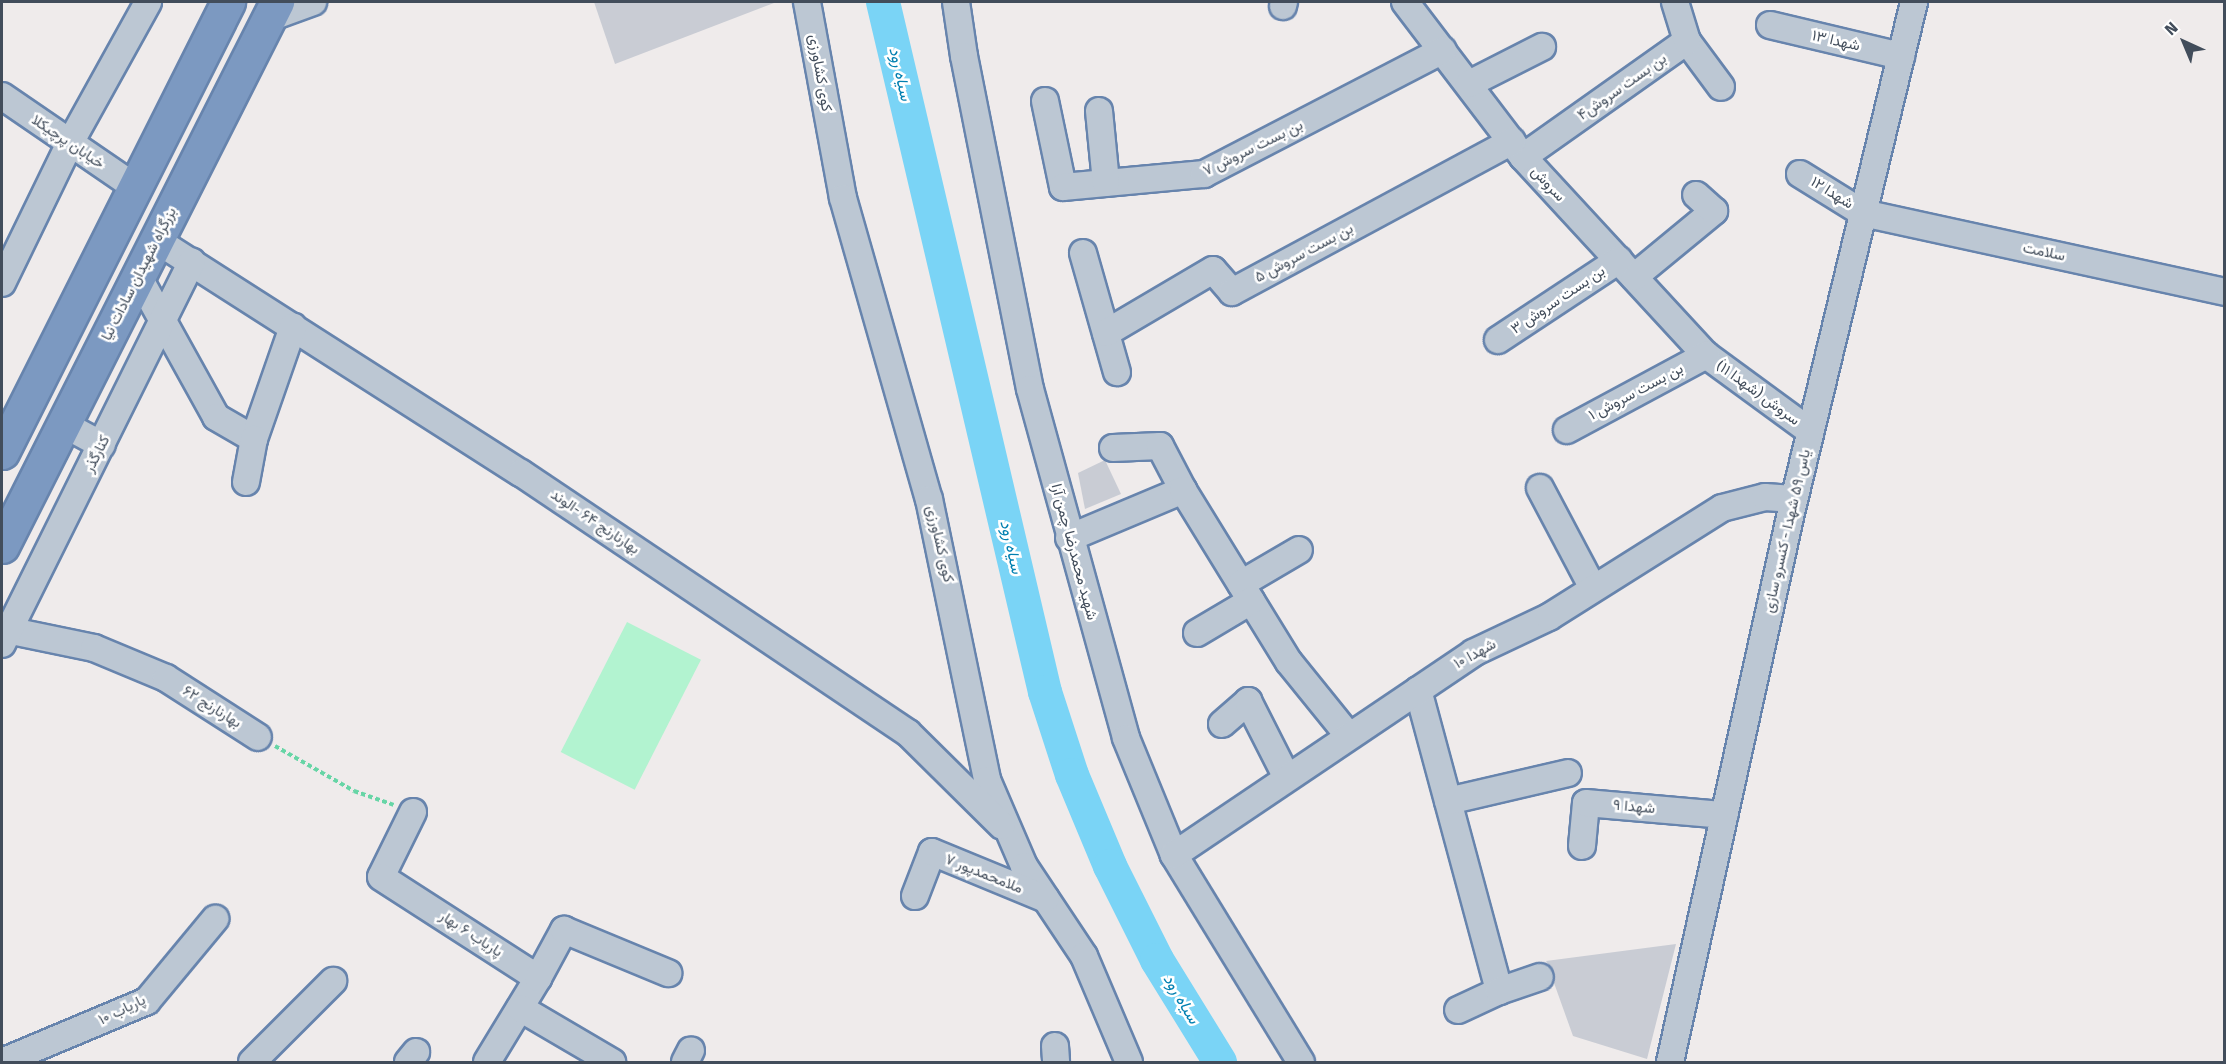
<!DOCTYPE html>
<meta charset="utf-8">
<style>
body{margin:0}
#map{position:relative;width:2226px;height:1064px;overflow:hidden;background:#efebeb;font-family:"Fira Sans",Vazirmatn,sans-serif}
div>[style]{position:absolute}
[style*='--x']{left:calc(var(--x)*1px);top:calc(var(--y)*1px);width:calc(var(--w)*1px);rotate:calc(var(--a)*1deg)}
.green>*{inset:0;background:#b2f3d0;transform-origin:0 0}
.river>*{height:34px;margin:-17px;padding:0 17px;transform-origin:17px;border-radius:17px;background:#7ad4f6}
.building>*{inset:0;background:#c9ccd4}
.path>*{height:4px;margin-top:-2px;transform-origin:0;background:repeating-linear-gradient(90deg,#67d5a6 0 4.5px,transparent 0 7.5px)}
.roads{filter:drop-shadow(2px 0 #6784ad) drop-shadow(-2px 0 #6784ad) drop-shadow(0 2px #6784ad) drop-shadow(0 -2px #6784ad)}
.minor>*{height:26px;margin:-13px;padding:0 13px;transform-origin:13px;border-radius:13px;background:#bcc7d3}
.highway>*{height:33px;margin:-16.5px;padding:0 16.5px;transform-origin:16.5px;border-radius:16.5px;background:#7c99c1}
span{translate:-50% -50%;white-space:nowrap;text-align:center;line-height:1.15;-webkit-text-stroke:5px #fff;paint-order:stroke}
.street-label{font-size:15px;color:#424d5b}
.water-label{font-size:16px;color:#007fb0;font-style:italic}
.frame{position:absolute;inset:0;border:3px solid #424d5b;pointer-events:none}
.north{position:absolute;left:2154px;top:12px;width:60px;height:60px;-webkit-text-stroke:4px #fff;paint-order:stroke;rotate:316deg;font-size:16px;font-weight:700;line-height:24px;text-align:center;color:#424d5b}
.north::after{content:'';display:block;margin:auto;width:21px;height:27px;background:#424d5b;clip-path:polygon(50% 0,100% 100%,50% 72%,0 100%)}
</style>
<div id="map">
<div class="green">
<div style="left:627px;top:622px;width:83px;height:146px;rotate:27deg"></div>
</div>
<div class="river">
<div style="--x:883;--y:2;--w:709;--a:76.79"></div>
<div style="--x:1045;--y:692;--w:87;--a:72"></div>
<div style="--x:1072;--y:775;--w:99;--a:67.3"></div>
<div style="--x:1110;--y:866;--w:105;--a:63.4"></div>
<div style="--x:1157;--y:960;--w:120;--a:58.3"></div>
</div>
<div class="building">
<div style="clip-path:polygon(594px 2px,774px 2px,774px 3px,615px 64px)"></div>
<div style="clip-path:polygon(1105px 460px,1121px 494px,1085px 509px,1078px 473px)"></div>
<div style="clip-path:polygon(1676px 944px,1647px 1059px,1573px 1036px,1554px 983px,1554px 972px,1546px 961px)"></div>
</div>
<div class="path">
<div style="--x:275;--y:746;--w:91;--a:29.7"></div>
<div style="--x:354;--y:791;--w:42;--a:19.3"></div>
</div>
<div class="roads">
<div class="minor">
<div style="--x:807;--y:2;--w:199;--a:79.6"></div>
<div style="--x:843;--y:198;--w:313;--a:74.1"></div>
<div style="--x:929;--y:499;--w:287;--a:78.3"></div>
<div style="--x:987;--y:780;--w:94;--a:66.7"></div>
<div style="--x:1024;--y:866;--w:108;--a:56.3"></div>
<div style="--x:1084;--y:956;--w:115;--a:67"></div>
<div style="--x:956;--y:2;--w:55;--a:81.6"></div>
<div style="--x:964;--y:56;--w:339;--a:78.8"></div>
<div style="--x:1030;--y:389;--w:362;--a:74.6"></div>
<div style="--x:1126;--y:738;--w:126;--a:67.7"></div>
<div style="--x:1174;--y:855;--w:243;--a:58.5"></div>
<div style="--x:1405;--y:2;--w:195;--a:52.7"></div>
<div style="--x:1523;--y:157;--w:270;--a:47.3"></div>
<div style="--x:1706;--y:355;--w:129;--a:36.2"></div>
<div style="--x:1283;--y:6;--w:4;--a:-76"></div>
<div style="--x:269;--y:18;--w:47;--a:-20"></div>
<div style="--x:1770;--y:25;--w:135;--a:13.3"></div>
<div style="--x:1687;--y:41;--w:57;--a:53.5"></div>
<div style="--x:1469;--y:84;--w:82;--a:-26.9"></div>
<div style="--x:2;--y:96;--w:161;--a:34.4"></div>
<div style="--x:1045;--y:101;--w:88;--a:78.2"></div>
<div style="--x:1063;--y:187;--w:142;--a:-5.3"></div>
<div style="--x:1204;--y:174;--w:269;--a:-27.4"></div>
<div style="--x:1099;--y:111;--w:72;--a:84.4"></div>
<div style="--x:1523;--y:157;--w:201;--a:-35.3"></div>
<div style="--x:1687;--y:41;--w:41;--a:-107.1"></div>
<div style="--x:1800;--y:174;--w:74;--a:31.8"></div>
<div style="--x:1863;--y:213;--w:370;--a:12.3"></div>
<div style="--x:156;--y:240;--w:433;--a:32.6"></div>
<div style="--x:521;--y:473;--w:466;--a:33.9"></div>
<div style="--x:908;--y:733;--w:132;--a:44.7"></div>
<div style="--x:1083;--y:253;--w:124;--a:74.1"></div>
<div style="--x:138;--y:276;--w:161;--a:61"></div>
<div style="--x:216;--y:417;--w:44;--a:30.1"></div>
<div style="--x:254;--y:439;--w:119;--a:-70.8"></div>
<div style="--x:1634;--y:277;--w:104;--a:-39.5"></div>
<div style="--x:1714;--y:211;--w:24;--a:-138"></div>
<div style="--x:2;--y:283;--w:156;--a:-64.1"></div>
<div style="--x:70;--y:143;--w:161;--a:-61"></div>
<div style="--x:1106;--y:333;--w:124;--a:-30.5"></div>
<div style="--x:1213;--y:270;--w:29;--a:49"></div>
<div style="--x:1232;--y:292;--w:318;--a:-28.3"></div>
<div style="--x:1498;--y:340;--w:145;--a:-33.5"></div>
<div style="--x:63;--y:424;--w:44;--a:28.3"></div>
<div style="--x:1567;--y:430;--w:158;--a:-28.3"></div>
<div style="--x:1113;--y:448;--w:47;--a:-2.4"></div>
<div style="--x:1160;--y:446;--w:50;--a:62.4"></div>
<div style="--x:246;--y:482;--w:44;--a:-79.5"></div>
<div style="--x:1540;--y:488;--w:113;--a:62.1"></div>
<div style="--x:1069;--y:538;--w:124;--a:-22.8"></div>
<div style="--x:1183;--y:490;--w:202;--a:58.4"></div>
<div style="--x:1289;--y:662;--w:95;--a:51"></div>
<div style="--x:1241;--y:584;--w:67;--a:-30.4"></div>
<div style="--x:2;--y:629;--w:94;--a:11.7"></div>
<div style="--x:94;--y:648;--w:78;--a:22.6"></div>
<div style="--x:166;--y:678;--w:109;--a:32.7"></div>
<div style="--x:1197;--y:633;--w:63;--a:-30.7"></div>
<div style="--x:2;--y:644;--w:427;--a:-63.6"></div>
<div style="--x:1418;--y:690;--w:312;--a:74.9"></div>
<div style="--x:1499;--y:991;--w:45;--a:155.1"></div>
<div style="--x:1222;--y:724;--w:35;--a:-41"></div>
<div style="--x:1248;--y:701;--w:86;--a:63.1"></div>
<div style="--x:1448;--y:801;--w:123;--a:-13.1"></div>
<div style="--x:413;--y:812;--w:72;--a:116.2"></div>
<div style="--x:381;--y:877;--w:187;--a:32.8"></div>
<div style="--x:538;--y:978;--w:98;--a:121.3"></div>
<div style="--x:1582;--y:846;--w:43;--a:-84.7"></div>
<div style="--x:1586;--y:803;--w:139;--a:5"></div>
<div style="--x:1174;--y:855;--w:361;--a:-34"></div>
<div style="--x:1473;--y:653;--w:84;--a:-25.3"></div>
<div style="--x:1549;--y:617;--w:204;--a:-32.2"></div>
<div style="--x:1722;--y:508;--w:44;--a:-14.3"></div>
<div style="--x:1765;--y:497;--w:29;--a:4"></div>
<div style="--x:915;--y:896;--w:47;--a:-68.9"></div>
<div style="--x:932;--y:852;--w:123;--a:22.4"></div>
<div style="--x:538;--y:978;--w:55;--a:-61.6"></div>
<div style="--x:564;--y:930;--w:113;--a:22.5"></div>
<div style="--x:1499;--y:991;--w:43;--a:-18.9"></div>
<div style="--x:520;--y:1008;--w:107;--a:30.4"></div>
<div style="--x:1055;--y:1046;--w:16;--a:86"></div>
<div style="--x:2;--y:1062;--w:157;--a:-22.8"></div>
<div style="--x:147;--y:1001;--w:107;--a:-50.3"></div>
<div style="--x:252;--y:1062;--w:115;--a:-45"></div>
<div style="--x:408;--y:1062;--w:13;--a:-51"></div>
<div style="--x:685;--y:1062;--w:13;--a:-63"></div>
<div style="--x:1670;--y:1062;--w:558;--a:-77.58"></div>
<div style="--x:1790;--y:517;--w:530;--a:-76.46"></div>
</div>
<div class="highway">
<div style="--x:2;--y:452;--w:504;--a:-63.33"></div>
<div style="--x:2;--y:546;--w:610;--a:-63.18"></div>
</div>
</div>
<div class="street-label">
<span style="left:1836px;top:41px;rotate:13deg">شهدا ۱۳</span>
<span style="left:820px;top:73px;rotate:80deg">کوی کشاورزی</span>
<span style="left:1622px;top:87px;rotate:-35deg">بن بست سروش۴</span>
<span style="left:68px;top:142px;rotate:34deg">خیابان پرچیکلا</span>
<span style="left:1253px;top:148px;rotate:-26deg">بن بست سروش ۷</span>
<span style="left:1548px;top:184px;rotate:47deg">سروش</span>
<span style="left:1832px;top:193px;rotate:32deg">شهدا ۱۲</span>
<span style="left:2044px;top:252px;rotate:12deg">سلامت</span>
<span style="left:1304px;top:253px;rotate:-28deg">بن بست سروش ۵</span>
<span style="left:139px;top:274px;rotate:-63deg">بزرگراه شهیدان سادات نیا</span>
<span style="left:1558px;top:300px;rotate:-34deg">بن بست سروش ۳</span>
<span style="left:1636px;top:392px;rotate:-28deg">بن بست سروش ۱</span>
<span style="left:1758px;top:393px;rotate:36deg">سروش (شهدا ۱۱)</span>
<span style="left:97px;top:454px;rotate:-63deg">کنارگذر</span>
<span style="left:595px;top:522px;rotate:34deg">بهارنارنج ۶۴ -الوند</span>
<span style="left:1787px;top:531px;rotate:-77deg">یاس ۵۹ شهدا - کنسرو سازی</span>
<span style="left:940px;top:544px;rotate:77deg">کوی کشاورزی</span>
<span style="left:1074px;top:552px;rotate:75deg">شهید محمدرضا چمن آرا</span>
<span style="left:1475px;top:654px;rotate:-29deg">شهدا ۱۰</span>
<span style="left:212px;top:707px;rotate:32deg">بهارنارنج ۶۲</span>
<span style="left:1634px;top:807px;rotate:5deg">شهدا ۹</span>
<span style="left:984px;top:874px;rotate:22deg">ملامحمدپور ۷</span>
<span style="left:471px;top:934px;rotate:33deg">پاریاب ۶ بهار</span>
<span style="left:122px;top:1010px;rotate:-26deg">پاریاب ۱۰</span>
</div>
<div class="water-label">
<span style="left:900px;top:74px;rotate:77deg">سیاه رود</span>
<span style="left:1011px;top:547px;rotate:77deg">سیاه رود</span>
<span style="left:1181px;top:999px;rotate:59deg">سیاه رود</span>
</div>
<div class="frame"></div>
<div class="north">N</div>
</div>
